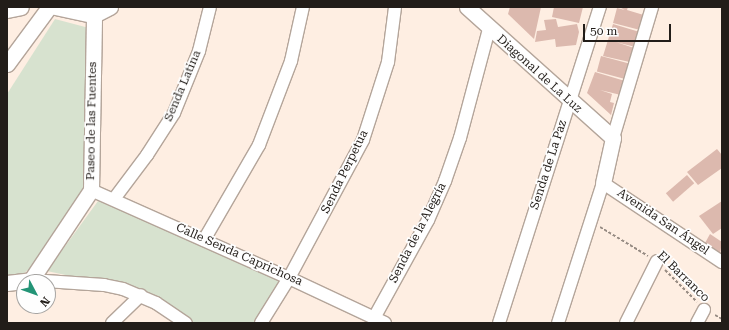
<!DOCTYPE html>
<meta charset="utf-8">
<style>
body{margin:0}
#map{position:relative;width:729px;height:330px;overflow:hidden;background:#feeee2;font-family:"Roboto Serif",serif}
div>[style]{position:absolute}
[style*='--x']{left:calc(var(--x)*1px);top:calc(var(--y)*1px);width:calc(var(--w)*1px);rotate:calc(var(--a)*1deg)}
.green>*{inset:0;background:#d7e2cf}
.building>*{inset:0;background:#dcb9ae;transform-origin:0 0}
.path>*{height:2px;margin-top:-1px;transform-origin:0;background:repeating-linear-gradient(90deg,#968b83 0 3px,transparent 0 5px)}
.roads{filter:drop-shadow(1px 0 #b4a59a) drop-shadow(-1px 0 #b4a59a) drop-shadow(0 1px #b4a59a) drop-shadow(0 -1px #b4a59a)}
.minor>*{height:12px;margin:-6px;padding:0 6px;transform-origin:6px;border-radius:6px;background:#fff}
.tertiary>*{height:15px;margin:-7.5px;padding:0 7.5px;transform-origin:7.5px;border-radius:7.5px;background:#fff}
span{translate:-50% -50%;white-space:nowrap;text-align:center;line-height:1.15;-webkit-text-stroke:3.5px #fefefe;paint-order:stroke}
.street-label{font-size:12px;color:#221d19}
.frame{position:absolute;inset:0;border:8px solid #221d19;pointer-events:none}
.north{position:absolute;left:16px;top:274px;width:40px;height:40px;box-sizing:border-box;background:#fefefe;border:1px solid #a6a4a2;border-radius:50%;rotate:131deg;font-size:11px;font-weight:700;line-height:16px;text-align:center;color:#221d19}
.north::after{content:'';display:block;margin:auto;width:14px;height:18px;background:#239476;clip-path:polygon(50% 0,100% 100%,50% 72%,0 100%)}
.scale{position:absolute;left:583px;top:24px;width:88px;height:18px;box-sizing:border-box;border:2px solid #221d19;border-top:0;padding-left:5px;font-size:12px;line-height:14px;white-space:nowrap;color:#221d19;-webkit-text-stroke:3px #fefefe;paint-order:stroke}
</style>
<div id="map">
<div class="green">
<div style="clip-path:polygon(55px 19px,89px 28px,88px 184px,36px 263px,23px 274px,7px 277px,7px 94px)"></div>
<div style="clip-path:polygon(98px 201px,284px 280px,256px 323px,195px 323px,153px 294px,47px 271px)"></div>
</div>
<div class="building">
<div style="clip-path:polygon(510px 7px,541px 7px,534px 39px,508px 14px)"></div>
<div style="clip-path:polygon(554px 7px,583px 7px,579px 23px,552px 17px)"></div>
<div style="clip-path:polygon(619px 7px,628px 7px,627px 10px,647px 16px,644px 31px,613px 23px,617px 8px,625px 10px)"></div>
<div style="clip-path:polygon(556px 19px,558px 27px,577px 24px,579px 32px,576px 45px,556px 47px,555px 39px,535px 42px,537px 31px,546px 30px,544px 20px)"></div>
<div style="clip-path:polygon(613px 24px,643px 33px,639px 48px,616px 42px,637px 49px,634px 63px,603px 56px)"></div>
<div style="left:601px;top:56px;width:31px;height:16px;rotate:15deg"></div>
<div style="clip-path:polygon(595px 72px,625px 81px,621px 95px,600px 90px,612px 94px,610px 102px,614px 103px,611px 115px,587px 93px)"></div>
<div style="clip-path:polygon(717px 149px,722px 155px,722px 168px,698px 185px,687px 172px)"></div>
<div style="left:687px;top:175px;width:11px;height:28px;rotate:49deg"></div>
<div style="clip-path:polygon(722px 201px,722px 228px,713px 234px,699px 216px)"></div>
<div style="clip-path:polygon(710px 234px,722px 242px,720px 254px,705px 243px)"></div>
</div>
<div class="path">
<div style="--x:600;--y:227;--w:56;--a:31.1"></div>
<div style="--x:665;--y:270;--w:45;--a:45"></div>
<div style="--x:715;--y:315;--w:8;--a:30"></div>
</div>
<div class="roads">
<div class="minor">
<div style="--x:613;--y:138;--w:137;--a:-73.4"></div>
<div style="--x:91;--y:190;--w:217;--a:24"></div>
<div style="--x:289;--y:278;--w:106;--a:25.1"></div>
<div style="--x:114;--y:199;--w:55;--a:-53.1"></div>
<div style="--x:147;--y:155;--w:50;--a:-57.3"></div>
<div style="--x:174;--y:113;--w:67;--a:-68"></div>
<div style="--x:199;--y:51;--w:45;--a:-76"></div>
<div style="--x:204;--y:240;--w:110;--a:-59.9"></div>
<div style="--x:259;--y:145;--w:90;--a:-69.1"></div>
<div style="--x:291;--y:61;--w:55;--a:-77.5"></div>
<div style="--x:31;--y:280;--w:73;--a:3.9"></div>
<div style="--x:104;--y:285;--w:19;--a:12"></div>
<div style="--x:123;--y:289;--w:36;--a:23"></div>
<div style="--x:156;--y:303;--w:36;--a:34"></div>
<div style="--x:374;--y:318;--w:112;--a:-61.1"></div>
<div style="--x:428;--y:220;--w:43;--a:-66.4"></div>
<div style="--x:445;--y:181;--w:46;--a:-70.8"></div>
<div style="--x:460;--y:138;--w:113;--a:-75.1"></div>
<div style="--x:112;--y:323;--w:40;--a:-44"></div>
<div style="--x:261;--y:323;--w:53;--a:-58.1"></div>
<div style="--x:289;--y:278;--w:157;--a:-61.8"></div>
<div style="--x:363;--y:140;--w:82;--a:-72.2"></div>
<div style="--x:388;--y:62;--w:55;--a:-82.7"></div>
<div style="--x:499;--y:323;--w:332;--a:-72.3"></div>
<div style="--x:558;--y:323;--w:147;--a:-72.2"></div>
<div style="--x:603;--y:183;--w:143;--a:33.6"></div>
<div style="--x:626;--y:323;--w:69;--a:-63.4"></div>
<div style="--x:697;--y:323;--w:15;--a:-62"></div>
</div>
<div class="tertiary">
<div style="--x:55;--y:7;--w:40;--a:12"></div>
<div style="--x:94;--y:15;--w:18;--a:-27"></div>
<div style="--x:467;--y:7;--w:196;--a:41.9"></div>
<div style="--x:613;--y:138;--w:46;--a:102.5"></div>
<div style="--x:7;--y:10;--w:14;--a:-12"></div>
<div style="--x:7;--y:64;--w:71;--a:-53.6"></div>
<div style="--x:7;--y:283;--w:24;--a:-7"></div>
<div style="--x:31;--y:280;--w:108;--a:-56.3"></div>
<div style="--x:91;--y:190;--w:175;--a:-89"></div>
</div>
</div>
<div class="street-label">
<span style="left:539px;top:74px;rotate:42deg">Diagonal de La Luz</span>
<span style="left:183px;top:86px;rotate:-67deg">Senda Latina</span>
<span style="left:92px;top:121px;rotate:-89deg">Paseo de las Fuentes</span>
<span style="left:549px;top:165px;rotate:-72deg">Senda de La Paz</span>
<span style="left:345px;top:172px;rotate:-64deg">Senda Perpetua</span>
<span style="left:663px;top:222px;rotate:34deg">Avenida San Ángel</span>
<span style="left:418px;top:233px;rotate:-63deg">Senda de la Alegría</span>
<span style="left:239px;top:255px;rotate:24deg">Calle Senda Caprichosa</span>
<span style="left:683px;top:277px;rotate:44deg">El Barranco</span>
</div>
<div class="frame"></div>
<div class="north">N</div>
<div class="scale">50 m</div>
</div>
